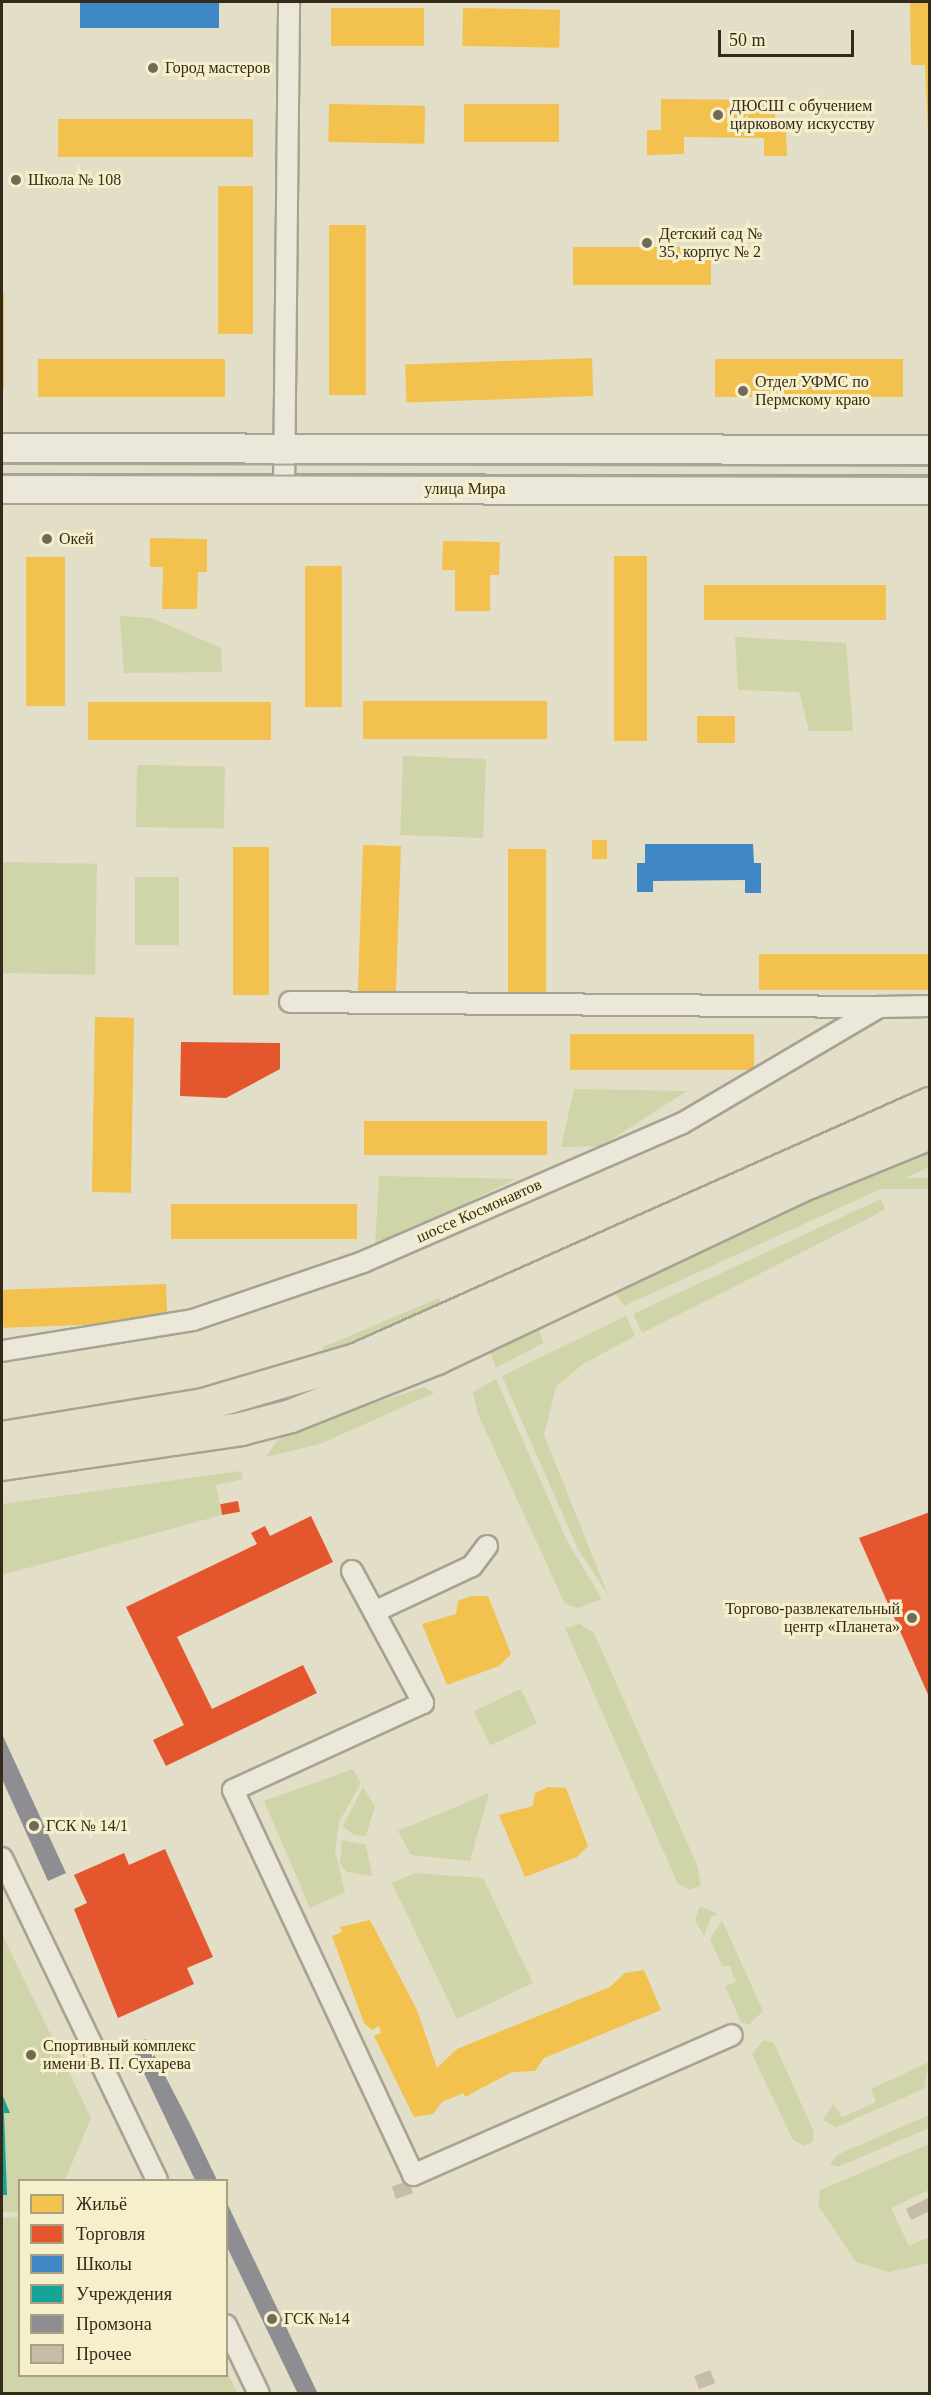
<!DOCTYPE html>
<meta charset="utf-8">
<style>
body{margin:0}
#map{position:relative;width:931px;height:2395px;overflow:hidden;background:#e3dec7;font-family:Georgia,serif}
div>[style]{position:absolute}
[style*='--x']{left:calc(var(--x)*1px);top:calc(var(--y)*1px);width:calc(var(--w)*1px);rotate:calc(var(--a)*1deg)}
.green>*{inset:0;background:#cfd5a8;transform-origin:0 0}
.homes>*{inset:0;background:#f2c14e;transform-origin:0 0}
.shops>*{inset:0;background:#e4572e;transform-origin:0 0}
.schools>*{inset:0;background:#3f88c5;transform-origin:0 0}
.public>*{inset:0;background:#17a398}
.industry>*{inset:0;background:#8d8d92}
.building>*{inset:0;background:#c7bca8;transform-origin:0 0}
.roads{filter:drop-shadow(2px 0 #a7a291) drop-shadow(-2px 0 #a7a291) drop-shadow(0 2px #a7a291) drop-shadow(0 -2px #a7a291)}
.minor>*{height:20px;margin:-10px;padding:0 10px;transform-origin:10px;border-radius:10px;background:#ebe7d9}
.secondary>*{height:28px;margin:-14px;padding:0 14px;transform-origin:14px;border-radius:14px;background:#ebe7d9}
.primary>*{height:32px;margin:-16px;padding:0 16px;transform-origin:16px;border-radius:16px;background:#e2deca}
.tram>*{height:1.5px;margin:-0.75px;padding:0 0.75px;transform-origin:0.75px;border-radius:0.75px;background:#a9a69a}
.dots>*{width:16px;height:16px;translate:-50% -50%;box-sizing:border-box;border:3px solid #f6efcb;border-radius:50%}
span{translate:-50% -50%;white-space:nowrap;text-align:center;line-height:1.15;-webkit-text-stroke:6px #f6efcb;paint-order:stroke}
.poi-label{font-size:16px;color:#352a1a}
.left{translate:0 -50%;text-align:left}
.right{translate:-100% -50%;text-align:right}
.street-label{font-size:16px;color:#352a1a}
.frame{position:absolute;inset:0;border:3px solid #352a1a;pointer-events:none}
.legend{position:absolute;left:18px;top:2179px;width:210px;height:198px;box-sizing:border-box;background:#f6efcb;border:2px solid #a9a084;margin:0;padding:8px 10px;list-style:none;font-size:18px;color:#352a1a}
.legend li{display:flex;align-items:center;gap:12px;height:30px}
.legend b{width:30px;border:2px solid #a9a084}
.scale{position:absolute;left:718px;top:30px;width:136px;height:27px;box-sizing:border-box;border:3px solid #352a1a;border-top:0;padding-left:8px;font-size:18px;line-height:21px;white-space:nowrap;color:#352a1a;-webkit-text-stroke:4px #f6efcb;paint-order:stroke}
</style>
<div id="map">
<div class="green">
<div style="clip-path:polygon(120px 616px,152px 618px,221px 648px,222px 672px,124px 673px)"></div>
<div style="clip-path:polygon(735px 637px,846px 643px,853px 731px,809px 731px,799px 692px,738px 690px)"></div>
<div style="left:486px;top:759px;width:79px;height:83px;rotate:92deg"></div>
<div style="left:137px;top:765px;width:88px;height:62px;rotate:1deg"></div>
<div style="left:2px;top:862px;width:95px;height:111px;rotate:1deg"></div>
<div style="left:135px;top:877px;width:44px;height:68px"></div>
<div style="clip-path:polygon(574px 1089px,687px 1091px,601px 1146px,561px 1147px)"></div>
<div style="clip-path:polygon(929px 1152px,929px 1167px,624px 1306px,614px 1292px,667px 1258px,837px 1184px)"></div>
<div style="clip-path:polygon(379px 1176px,516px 1179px,375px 1247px)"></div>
<div style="left:929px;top:1178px;width:11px;height:47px;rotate:90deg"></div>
<div style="clip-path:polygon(881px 1199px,885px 1209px,862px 1222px,642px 1333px,633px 1314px)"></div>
<div style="clip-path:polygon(439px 1298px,442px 1306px,325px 1354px,323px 1347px)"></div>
<div style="clip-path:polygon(626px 1316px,635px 1336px,583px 1364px,556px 1387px,544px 1435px,609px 1597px,578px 1549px,502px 1376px)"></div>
<div style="clip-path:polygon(539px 1329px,543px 1343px,496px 1368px,488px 1346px)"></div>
<div style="clip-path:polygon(496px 1379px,566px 1539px,602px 1599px,579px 1608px,565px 1604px,478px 1414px,473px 1392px)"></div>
<div style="clip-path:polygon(424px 1387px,434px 1393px,320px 1444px,266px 1457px,283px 1433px)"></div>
<div style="clip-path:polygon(241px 1471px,243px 1479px,216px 1485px,222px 1515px,2px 1575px,2px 1504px)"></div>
<div style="clip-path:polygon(580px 1624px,594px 1633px,697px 1865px,701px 1885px,690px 1890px,678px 1884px,565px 1628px)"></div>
<div style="left:521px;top:1689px;width:38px;height:52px;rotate:65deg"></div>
<div style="clip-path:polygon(353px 1769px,361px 1783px,339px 1822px,335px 1851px,345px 1892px,310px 1908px,264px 1801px)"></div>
<div style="clip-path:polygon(363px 1787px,375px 1806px,366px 1836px,354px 1835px,343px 1826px)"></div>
<div style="clip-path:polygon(489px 1793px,470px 1861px,411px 1855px,398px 1831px)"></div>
<div style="clip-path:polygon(342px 1840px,366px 1845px,372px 1876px,347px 1872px,340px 1864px)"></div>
<div style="clip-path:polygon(415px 1873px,483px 1878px,533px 1983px,457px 2019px,392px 1883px)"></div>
<div style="clip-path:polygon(700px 1906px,718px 1914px,711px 1917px,704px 1936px,695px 1920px)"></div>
<div style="clip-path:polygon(722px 1920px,763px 2011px,749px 2025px,741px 2022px,725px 1986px,736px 1982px,730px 1966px,722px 1966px,710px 1939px)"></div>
<div style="clip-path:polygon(2px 1934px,91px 2118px,65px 2180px,20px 2180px,19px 2212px,2px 2212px)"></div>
<div style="clip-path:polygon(763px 2040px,774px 2043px,814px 2132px,813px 2141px,805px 2146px,793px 2140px,752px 2054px)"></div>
<div style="clip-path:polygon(929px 2062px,924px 2089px,836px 2127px,823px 2120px,833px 2104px,842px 2117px,876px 2102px,871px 2089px)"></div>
<div style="clip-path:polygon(929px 2115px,929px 2128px,838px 2167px,830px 2164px,837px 2155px)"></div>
<div style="clip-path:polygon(929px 2144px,929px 2190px,891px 2208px,909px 2246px,929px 2237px,929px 2263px,889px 2272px,856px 2262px,818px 2205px,820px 2190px)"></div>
<div style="clip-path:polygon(19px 2217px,20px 2376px,227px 2372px,237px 2393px,2px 2393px,2px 2218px)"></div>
</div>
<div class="homes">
<div style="clip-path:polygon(910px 2px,930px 2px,930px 177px,925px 65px,911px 65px)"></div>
<div style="left:424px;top:8px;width:38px;height:93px;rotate:90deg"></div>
<div style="left:463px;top:8px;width:97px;height:38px;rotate:1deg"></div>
<div style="clip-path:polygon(661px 99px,775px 100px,775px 130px,786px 130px,787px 156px,764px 156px,764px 138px,684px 137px,684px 154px,647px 155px,647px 130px,661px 130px)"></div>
<div style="left:329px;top:104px;width:96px;height:38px;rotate:1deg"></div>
<div style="left:464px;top:104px;width:95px;height:38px"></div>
<div style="left:58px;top:119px;width:195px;height:38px"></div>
<div style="left:218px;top:186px;width:35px;height:148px"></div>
<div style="left:329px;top:225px;width:37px;height:170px"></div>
<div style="left:711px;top:247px;width:38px;height:138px;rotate:90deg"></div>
<div style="left:2px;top:294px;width:2px;height:95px"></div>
<div style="left:592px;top:358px;width:38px;height:187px;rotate:88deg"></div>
<div style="left:38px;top:359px;width:187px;height:38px"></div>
<div style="left:715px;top:359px;width:188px;height:38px"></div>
<div style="clip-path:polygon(150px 538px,207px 539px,207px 572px,198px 572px,197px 609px,162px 609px,163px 567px,150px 567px)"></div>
<div style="clip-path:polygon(443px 541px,500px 542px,499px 575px,490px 575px,490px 611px,455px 611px,455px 570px,442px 570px)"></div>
<div style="left:614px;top:556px;width:33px;height:185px"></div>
<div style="left:65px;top:557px;width:149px;height:39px;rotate:90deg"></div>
<div style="left:305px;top:566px;width:37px;height:141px"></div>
<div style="left:704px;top:585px;width:182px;height:35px"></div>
<div style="left:547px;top:701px;width:38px;height:184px;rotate:90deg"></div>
<div style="left:271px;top:702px;width:38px;height:183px;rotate:90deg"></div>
<div style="left:697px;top:716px;width:38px;height:27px"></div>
<div style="left:592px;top:840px;width:15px;height:19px"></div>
<div style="left:363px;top:845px;width:38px;height:151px;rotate:2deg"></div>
<div style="left:233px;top:847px;width:36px;height:148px"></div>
<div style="left:508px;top:849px;width:38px;height:147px"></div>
<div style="left:759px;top:954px;width:171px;height:36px"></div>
<div style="left:95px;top:1017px;width:39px;height:175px;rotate:1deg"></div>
<div style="left:754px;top:1034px;width:36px;height:184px;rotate:90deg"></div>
<div style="left:364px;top:1121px;width:183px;height:34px"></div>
<div style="left:357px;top:1204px;width:35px;height:186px;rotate:90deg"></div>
<div style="left:166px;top:1284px;width:38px;height:164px;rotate:88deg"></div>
<div style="clip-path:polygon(471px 1596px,488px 1596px,511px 1654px,499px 1666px,447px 1685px,422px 1624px,456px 1614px,458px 1601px)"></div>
<div style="clip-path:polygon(548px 1787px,566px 1788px,588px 1846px,577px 1857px,525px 1877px,499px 1815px,533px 1806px,535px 1793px)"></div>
<div style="clip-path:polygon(370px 1920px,417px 2010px,437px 2068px,457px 2049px,610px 1987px,625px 1973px,644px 1970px,661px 2010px,544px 2058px,535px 2071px,512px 2072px,465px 2097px,463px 2093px,442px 2102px,433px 2114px,414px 2117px,374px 2036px,381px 2033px,379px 2026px,372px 2030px,364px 2023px,332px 1936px,342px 1932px,340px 1927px)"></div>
</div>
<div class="shops">
<div style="clip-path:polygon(181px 1042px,280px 1043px,280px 1069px,226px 1098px,180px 1096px)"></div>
<div style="left:238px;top:1501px;width:11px;height:18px;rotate:80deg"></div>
<div style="clip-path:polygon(930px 1512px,930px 1699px,859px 1538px)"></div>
<div style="clip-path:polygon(311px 1516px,333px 1562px,177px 1637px,212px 1709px,303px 1665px,317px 1693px,166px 1766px,153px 1740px,184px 1725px,126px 1607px,257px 1544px,251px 1533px,265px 1526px,270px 1536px)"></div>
<div style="clip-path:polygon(165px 1849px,213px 1957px,187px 1968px,194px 1984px,118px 2018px,74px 1909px,87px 1903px,74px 1875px,124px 1853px,129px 1865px)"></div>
</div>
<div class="schools">
<div style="left:80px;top:2px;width:139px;height:26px"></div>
<div style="clip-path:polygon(645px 844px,753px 844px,754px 863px,761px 863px,761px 893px,745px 893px,745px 880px,653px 881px,653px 892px,637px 892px,637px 863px,645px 863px)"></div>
</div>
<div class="public">
<div style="clip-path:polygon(2px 2094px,10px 2113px,4px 2113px,7px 2195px,2px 2195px)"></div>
</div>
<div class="industry">
<div style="clip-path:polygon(2px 1734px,66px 1873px,48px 1881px,2px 1779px)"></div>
<div style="clip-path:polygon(146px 2039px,190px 2124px,217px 2180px,195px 2180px,131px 2046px)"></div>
<div style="clip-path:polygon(226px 2201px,318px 2394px,298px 2394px,226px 2245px)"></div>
</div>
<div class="building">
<div style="left:409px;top:2181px;width:13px;height:18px;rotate:72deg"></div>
<div style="clip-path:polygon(930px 2197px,930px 2211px,911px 2220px,906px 2209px)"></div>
<div style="left:710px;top:2370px;width:14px;height:17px;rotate:69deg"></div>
</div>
<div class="roads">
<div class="minor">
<div style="--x:284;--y:489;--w:487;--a:-89.4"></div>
<div style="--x:290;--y:1002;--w:590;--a:0.49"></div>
<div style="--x:2;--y:1351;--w:193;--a:-9.2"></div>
<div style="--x:193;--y:1320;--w:180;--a:-18.8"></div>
<div style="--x:363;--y:1262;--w:347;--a:-23.5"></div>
<div style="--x:681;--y:1124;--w:231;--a:-30.5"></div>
<div style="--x:880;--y:1007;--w:50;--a:-1.1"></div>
<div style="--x:352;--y:1571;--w:150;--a:61.7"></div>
<div style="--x:423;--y:1703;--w:209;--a:155.4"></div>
<div style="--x:233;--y:1790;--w:425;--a:64.9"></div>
<div style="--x:413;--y:2175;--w:348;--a:-23.7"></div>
<div style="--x:376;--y:1611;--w:106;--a:-25.1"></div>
<div style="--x:472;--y:1566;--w:25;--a:-53"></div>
<div style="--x:2;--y:1858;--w:357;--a:64.3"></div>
<div style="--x:226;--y:2325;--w:76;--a:64.4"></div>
</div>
<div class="secondary">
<div style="--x:2;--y:448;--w:928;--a:0.12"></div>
<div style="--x:2;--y:489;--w:928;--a:0.06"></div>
</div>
<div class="primary">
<div style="--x:2;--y:1438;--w:204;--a:-9.3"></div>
<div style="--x:203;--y:1405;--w:159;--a:-16.4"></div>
<div style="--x:356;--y:1360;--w:628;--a:-24.04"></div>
<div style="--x:2;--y:1464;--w:242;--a:-8.3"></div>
<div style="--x:241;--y:1429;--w:52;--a:-14.6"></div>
<div style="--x:291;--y:1416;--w:157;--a:-21.7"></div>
<div style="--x:437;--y:1358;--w:399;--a:-25.3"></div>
<div style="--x:798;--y:1187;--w:143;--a:-22.2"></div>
</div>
</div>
<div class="tram">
<div style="--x:2;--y:464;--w:928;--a:0.12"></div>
<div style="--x:2;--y:475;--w:928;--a:0.12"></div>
</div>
<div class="dots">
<div style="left:153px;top:68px;background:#726957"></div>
<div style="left:718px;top:115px;background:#726957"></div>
<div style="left:16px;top:180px;background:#726957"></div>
<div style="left:647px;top:243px;background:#726957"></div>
<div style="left:743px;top:391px;background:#726957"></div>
<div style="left:47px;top:539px;background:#726957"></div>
<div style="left:912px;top:1618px;background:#726957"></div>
<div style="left:34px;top:1826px;background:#726957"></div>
<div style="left:31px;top:2055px;background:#726957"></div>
<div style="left:272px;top:2319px;background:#726957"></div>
</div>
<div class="poi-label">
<span class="left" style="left:165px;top:68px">Город мастеров</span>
<span class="left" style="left:730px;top:115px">ДЮСШ с обучением<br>цирковому искусству</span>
<span class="left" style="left:28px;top:180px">Школа № 108</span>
<span class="left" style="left:659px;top:243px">Детский сад №<br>35, корпус № 2</span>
<span class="left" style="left:755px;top:391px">Отдел УФМС по<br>Пермскому краю</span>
<span class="left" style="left:59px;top:539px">Окей</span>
<span class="right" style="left:900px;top:1618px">Торгово-развлекательный<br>центр «Планета»</span>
<span class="left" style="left:46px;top:1826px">ГСК № 14/1</span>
<span class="left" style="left:43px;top:2055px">Спортивный комплекс<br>имени В. П. Сухарева</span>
<span class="left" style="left:284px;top:2319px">ГСК №14</span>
</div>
<div class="street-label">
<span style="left:465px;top:489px">улица Мира</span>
<span style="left:479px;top:1211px;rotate:-24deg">шоссе Космонавтов</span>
</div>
<div class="frame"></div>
<ul class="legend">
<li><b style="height:16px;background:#f2c14e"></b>Жильё</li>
<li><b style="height:16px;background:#e4572e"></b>Торговля</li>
<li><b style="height:16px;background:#3f88c5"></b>Школы</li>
<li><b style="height:16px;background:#17a398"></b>Учреждения</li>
<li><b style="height:16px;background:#8d8d92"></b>Промзона</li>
<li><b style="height:16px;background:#c7bca8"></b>Прочее</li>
</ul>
<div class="scale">50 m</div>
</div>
